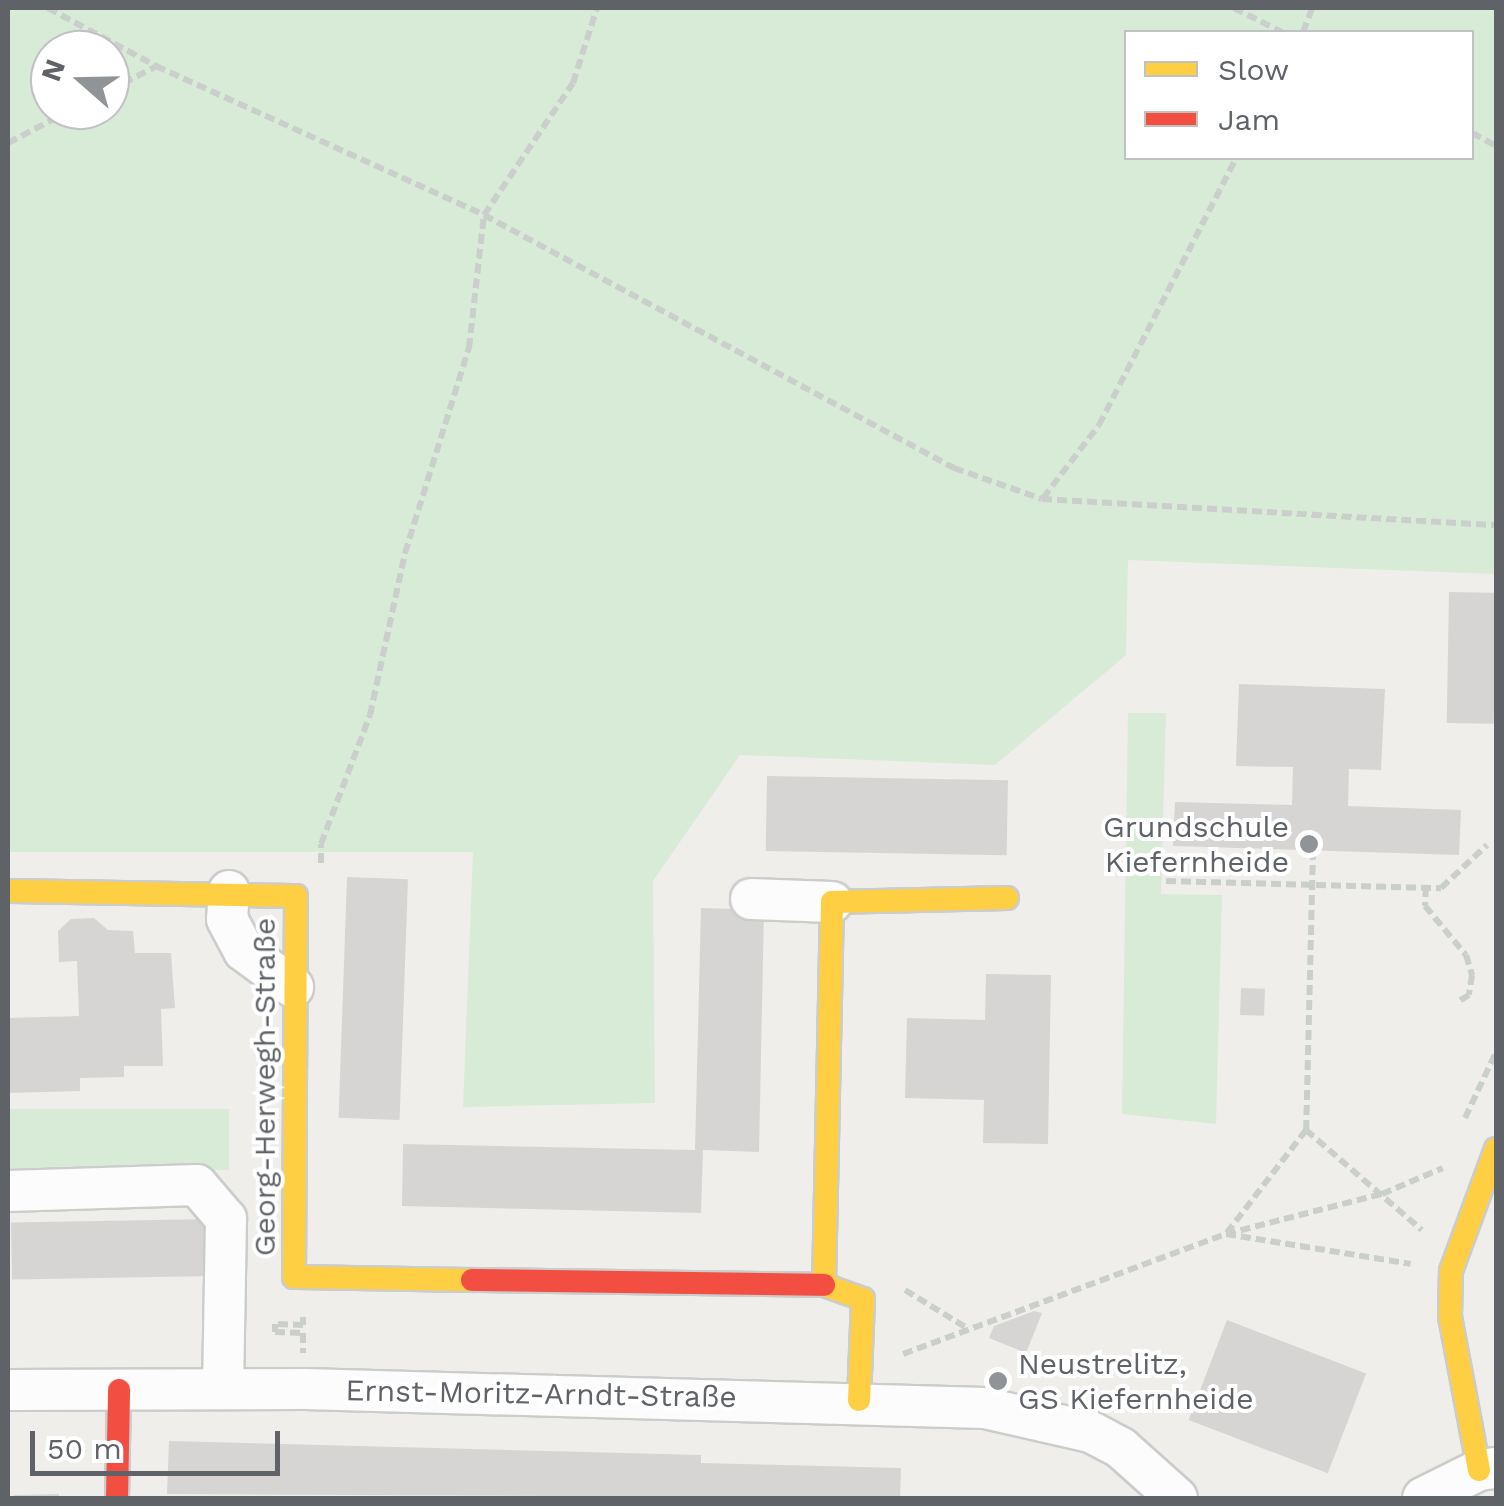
<!DOCTYPE html>
<meta charset="utf-8">
<style>
body{margin:0}
#map{position:relative;width:1504px;height:1506px;overflow:hidden;background:#efeeea;font-family:"Work Sans",sans-serif}
div>[style]{position:absolute}
[style*='--x']{left:calc(var(--x)*1px);top:calc(var(--y)*1px);width:calc(var(--w)*1px);rotate:calc(var(--a)*1deg)}
.green>*{inset:0;background:#d8ebd6;transform-origin:0 0}
.building>*{inset:0;background:#d6d5d3;transform-origin:0 0}
.path>*{height:6px;margin-top:-3px;transform-origin:0;background:repeating-linear-gradient(90deg,#cacfcc 0 10px,transparent 0 15px)}
.roads{filter:drop-shadow(2px 0 #cbcccc) drop-shadow(-2px 0 #cbcccc) drop-shadow(0 2px #cbcccc) drop-shadow(0 -2px #cbcccc)}
.street>*{height:40px;margin:-20px;padding:0 20px;transform-origin:20px;border-radius:20px;background:#fdfcfc}
.slow>*{height:22px;margin:-11px;padding:0 11px;transform-origin:11px;border-radius:11px;background:#ffcf43}
.jam>*{height:22px;margin:-11px;padding:0 11px;transform-origin:11px;border-radius:11px;background:#f24e42}
.dots>*{width:28px;height:28px;translate:-50% -50%;box-sizing:border-box;border:5px solid #fff;border-radius:50%}
span{translate:-50% -50%;white-space:nowrap;text-align:center;line-height:1.15;-webkit-text-stroke:8px #fff;paint-order:stroke}
.poi-label{font-size:30px;color:#5f6368}
.right{translate:-100% -50%;text-align:right}
.left{translate:0 -50%;text-align:left}
.street-label{font-size:30px;color:#5f6368}
.frame{position:absolute;inset:0;border:10px solid #5f6368;pointer-events:none}
.legend{position:absolute;left:1124px;top:30px;width:350px;height:130px;box-sizing:border-box;background:#fff;border:2px solid #bfc1c3;margin:0;padding:12px 18px;list-style:none;font-size:30px;color:#5f6368}
.legend li{display:flex;align-items:center;gap:20px;height:50px}
.legend b{width:50px;border:2px solid #bfc1c3}
.north{position:absolute;left:30px;top:30px;width:100px;height:100px;box-sizing:border-box;background:#fff;border:2px solid #bfc1c3;border-radius:50%;rotate:290deg;font-size:28px;font-weight:700;line-height:40px;text-align:center;color:#5f6368}
.north::after{content:'';display:block;margin:auto;width:35px;height:45px;background:#919496;clip-path:polygon(50% 0,100% 100%,50% 72%,0 100%)}
.scale{position:absolute;left:30px;top:1431px;width:250px;height:45px;box-sizing:border-box;border:5px solid #5f6368;border-top:0;padding-left:12px;font-size:30px;line-height:35px;white-space:nowrap;color:#5f6368;-webkit-text-stroke:8px #fff;paint-order:stroke}
</style>
<div id="map">
<div class="green">
<div style="clip-path:polygon(evenodd,8px 8px,1496px 8px,1496px 574px,1128px 560px,1126px 655px,995px 765px,740px 755px,653px 881px,655px 1103px,463px 1107px,473px 852px,8px 852px,8px 8px,1126px 32px,1472px 32px,1472px 158px,1126px 158px,1126px 32px,8px 8px,50px 50px,110px 50px,110px 110px,50px 110px,50px 50px)"></div>
<div style="clip-path:polygon(1128px 713px,1166px 713px,1161px 894px,1222px 895px,1216px 1124px,1122px 1114px)"></div>
<div style="left:8px;top:1109px;width:221px;height:61px"></div>
</div>
<div class="building">
<div style="left:1449px;top:592px;width:47px;height:131px;rotate:1deg"></div>
<div style="clip-path:polygon(1239px 684px,1385px 689px,1381px 770px,1349px 769px,1348px 806px,1461px 810px,1459px 855px,1173px 846px,1175px 802px,1292px 805px,1293px 767px,1236px 766px)"></div>
<div style="left:767px;top:776px;width:241px;height:75px;rotate:1deg"></div>
<div style="left:347px;top:877px;width:61px;height:241px;rotate:2deg"></div>
<div style="clip-path:polygon(701px 908px,764px 910px,759px 1152px,703px 1150px,701px 1213px,402px 1206px,403px 1144px,695px 1150px)"></div>
<div style="clip-path:polygon(94px 918px,108px 930px,133px 931px,135px 953px,171px 953px,175px 1008px,161px 1009px,163px 1066px,124px 1066px,124px 1077px,80px 1078px,80px 1091px,8px 1093px,8px 1018px,79px 1016px,77px 961px,59px 962px,58px 931px,71px 919px)"></div>
<div style="clip-path:polygon(986px 974px,1051px 975px,1048px 1144px,983px 1143px,984px 1100px,905px 1098px,907px 1018px,985px 1020px)"></div>
<div style="left:1241px;top:988px;width:24px;height:27px;rotate:2deg"></div>
<div style="left:213px;top:1219px;width:57px;height:202px;rotate:89deg"></div>
<div style="clip-path:polygon(1034px 1311px,1042px 1313px,1026px 1353px,989px 1338px,994px 1326px)"></div>
<div style="left:1227px;top:1320px;width:149px;height:107px;rotate:21deg"></div>
<div style="clip-path:polygon(169px 1441px,701px 1455px,701px 1463px,901px 1468px,900px 1498px,167px 1494px)"></div>
<div style="clip-path:polygon(59px 1494px,59px 1498px,15px 1498px,14px 1495px)"></div>
</div>
<div class="path">
<div style="--x:48;--y:8;--w:123;--a:28.2"></div>
<div style="--x:156;--y:66;--w:360;--a:24.4"></div>
<div style="--x:484;--y:215;--w:534;--a:28.29"></div>
<div style="--x:954;--y:468;--w:93;--a:19.4"></div>
<div style="--x:1042;--y:499;--w:455;--a:3.3"></div>
<div style="--x:1234;--y:8;--w:54;--a:26.6"></div>
<div style="--x:1303;--y:32;--w:26;--a:-69"></div>
<div style="--x:110;--y:90;--w:51;--a:-27.1"></div>
<div style="--x:1472;--y:133;--w:27;--a:28"></div>
<div style="--x:8;--y:143;--w:71;--a:-27.6"></div>
<div style="--x:1043;--y:498;--w:92;--a:-52.5"></div>
<div style="--x:1099;--y:425;--w:300;--a:-62.8"></div>
<div style="--x:1313;--y:850;--w:280;--a:91.4"></div>
<div style="--x:1306;--y:1130;--w:131;--a:127.6"></div>
<div style="--x:1226;--y:1234;--w:187;--a:9.2"></div>
<div style="--x:321;--y:863;--w:19;--a:-90"></div>
<div style="--x:321;--y:844;--w:138;--a:-69.2"></div>
<div style="--x:370;--y:715;--w:166;--a:-77.8"></div>
<div style="--x:405;--y:553;--w:215;--a:-72.7"></div>
<div style="--x:469;--y:348;--w:134;--a:-83.6"></div>
<div style="--x:484;--y:215;--w:159;--a:-56"></div>
<div style="--x:573;--y:83;--w:79;--a:-72.3"></div>
<div style="--x:1166;--y:881;--w:275;--a:1.5"></div>
<div style="--x:1441;--y:888;--w:63;--a:-43.1"></div>
<div style="--x:1426;--y:887;--w:19;--a:93"></div>
<div style="--x:1425;--y:906;--w:64;--a:50.1"></div>
<div style="--x:1466;--y:955;--w:21;--a:73"></div>
<div style="--x:1472;--y:975;--w:20;--a:99"></div>
<div style="--x:1469;--y:995;--w:12;--a:149"></div>
<div style="--x:1465;--y:1118;--w:73;--a:-64.8"></div>
<div style="--x:1306;--y:1130;--w:153;--a:40.8"></div>
<div style="--x:905;--y:1290;--w:73;--a:31.5"></div>
<div style="--x:303;--y:1317;--w:8;--a:90"></div>
<div style="--x:303;--y:1325;--w:28;--a:-178"></div>
<div style="--x:275;--y:1324;--w:8;--a:90"></div>
<div style="--x:275;--y:1332;--w:28;--a:2"></div>
<div style="--x:303;--y:1333;--w:20;--a:90"></div>
<div style="--x:903;--y:1354;--w:345;--a:-20.4"></div>
<div style="--x:1226;--y:1234;--w:161;--a:-14.4"></div>
<div style="--x:1382;--y:1194;--w:66;--a:-23.1"></div>
</div>
<div class="roads">
<div class="street">
<div style="--x:229;--y:891;--w:28;--a:94"></div>
<div style="--x:227;--y:919;--w:36;--a:62"></div>
<div style="--x:244;--y:951;--w:61;--a:36.3"></div>
<div style="--x:751;--y:899;--w:81;--a:2.1"></div>
<div style="--x:8;--y:1191;--w:189;--a:-1.8"></div>
<div style="--x:197;--y:1185;--w:45;--a:49.5"></div>
<div style="--x:226;--y:1219;--w:169;--a:91"></div>
<div style="--x:8;--y:1390;--w:297;--a:-0.2"></div>
<div style="--x:305;--y:1389;--w:680;--a:1.6"></div>
<div style="--x:985;--y:1408;--w:109;--a:12.8"></div>
<div style="--x:1091;--y:1432;--w:34;--a:28"></div>
<div style="--x:1121;--y:1448;--w:75;--a:41.8"></div>
<div style="--x:1423;--y:1498;--w:63;--a:-26.6"></div>
<div style="--x:1479;--y:1470;--w:17;--a:-7"></div>
</div>
<div class="slow">
<div style="--x:8;--y:891;--w:288;--a:1"></div>
<div style="--x:296;--y:896;--w:381;--a:90.3"></div>
<div style="--x:294;--y:1277;--w:178;--a:1"></div>
<div style="--x:859;--y:1400;--w:101;--a:-87.7"></div>
<div style="--x:863;--y:1299;--w:41;--a:-160.3"></div>
<div style="--x:824;--y:1285;--w:383;--a:-88.8"></div>
<div style="--x:832;--y:902;--w:175;--a:-1.3"></div>
<div style="--x:1479;--y:1470;--w:156;--a:-100.7"></div>
<div style="--x:1450;--y:1317;--w:46;--a:-88.8"></div>
<div style="--x:1451;--y:1271;--w:130;--a:-69.8"></div>
</div>
<div class="jam">
<div style="--x:472;--y:1280;--w:352;--a:0.8"></div>
<div style="--x:117;--y:1498;--w:108;--a:-88.9"></div>
</div>
</div>
<div class="dots">
<div style="left:1309px;top:844px;background:#919496"></div>
<div style="left:998px;top:1381px;background:#919496"></div>
</div>
<div class="poi-label">
<span class="right" style="left:1289px;top:844px">Grundschule<br>Kiefernheide</span>
<span class="left" style="left:1018px;top:1381px">Neustrelitz,<br>GS Kiefernheide</span>
</div>
<div class="street-label">
<span style="left:265px;top:1087px;rotate:-90deg">Georg-Herwegh-Straße</span>
<span style="left:541px;top:1394px;rotate:1deg">Ernst-Moritz-Arndt-Straße</span>
</div>
<div class="frame"></div>
<ul class="legend">
<li><b style="height:12px;background:#ffcf43"></b>Slow</li>
<li><b style="height:12px;background:#f24e42"></b>Jam</li>
</ul>
<div class="north">N</div>
<div class="scale">50 m</div>
</div>
